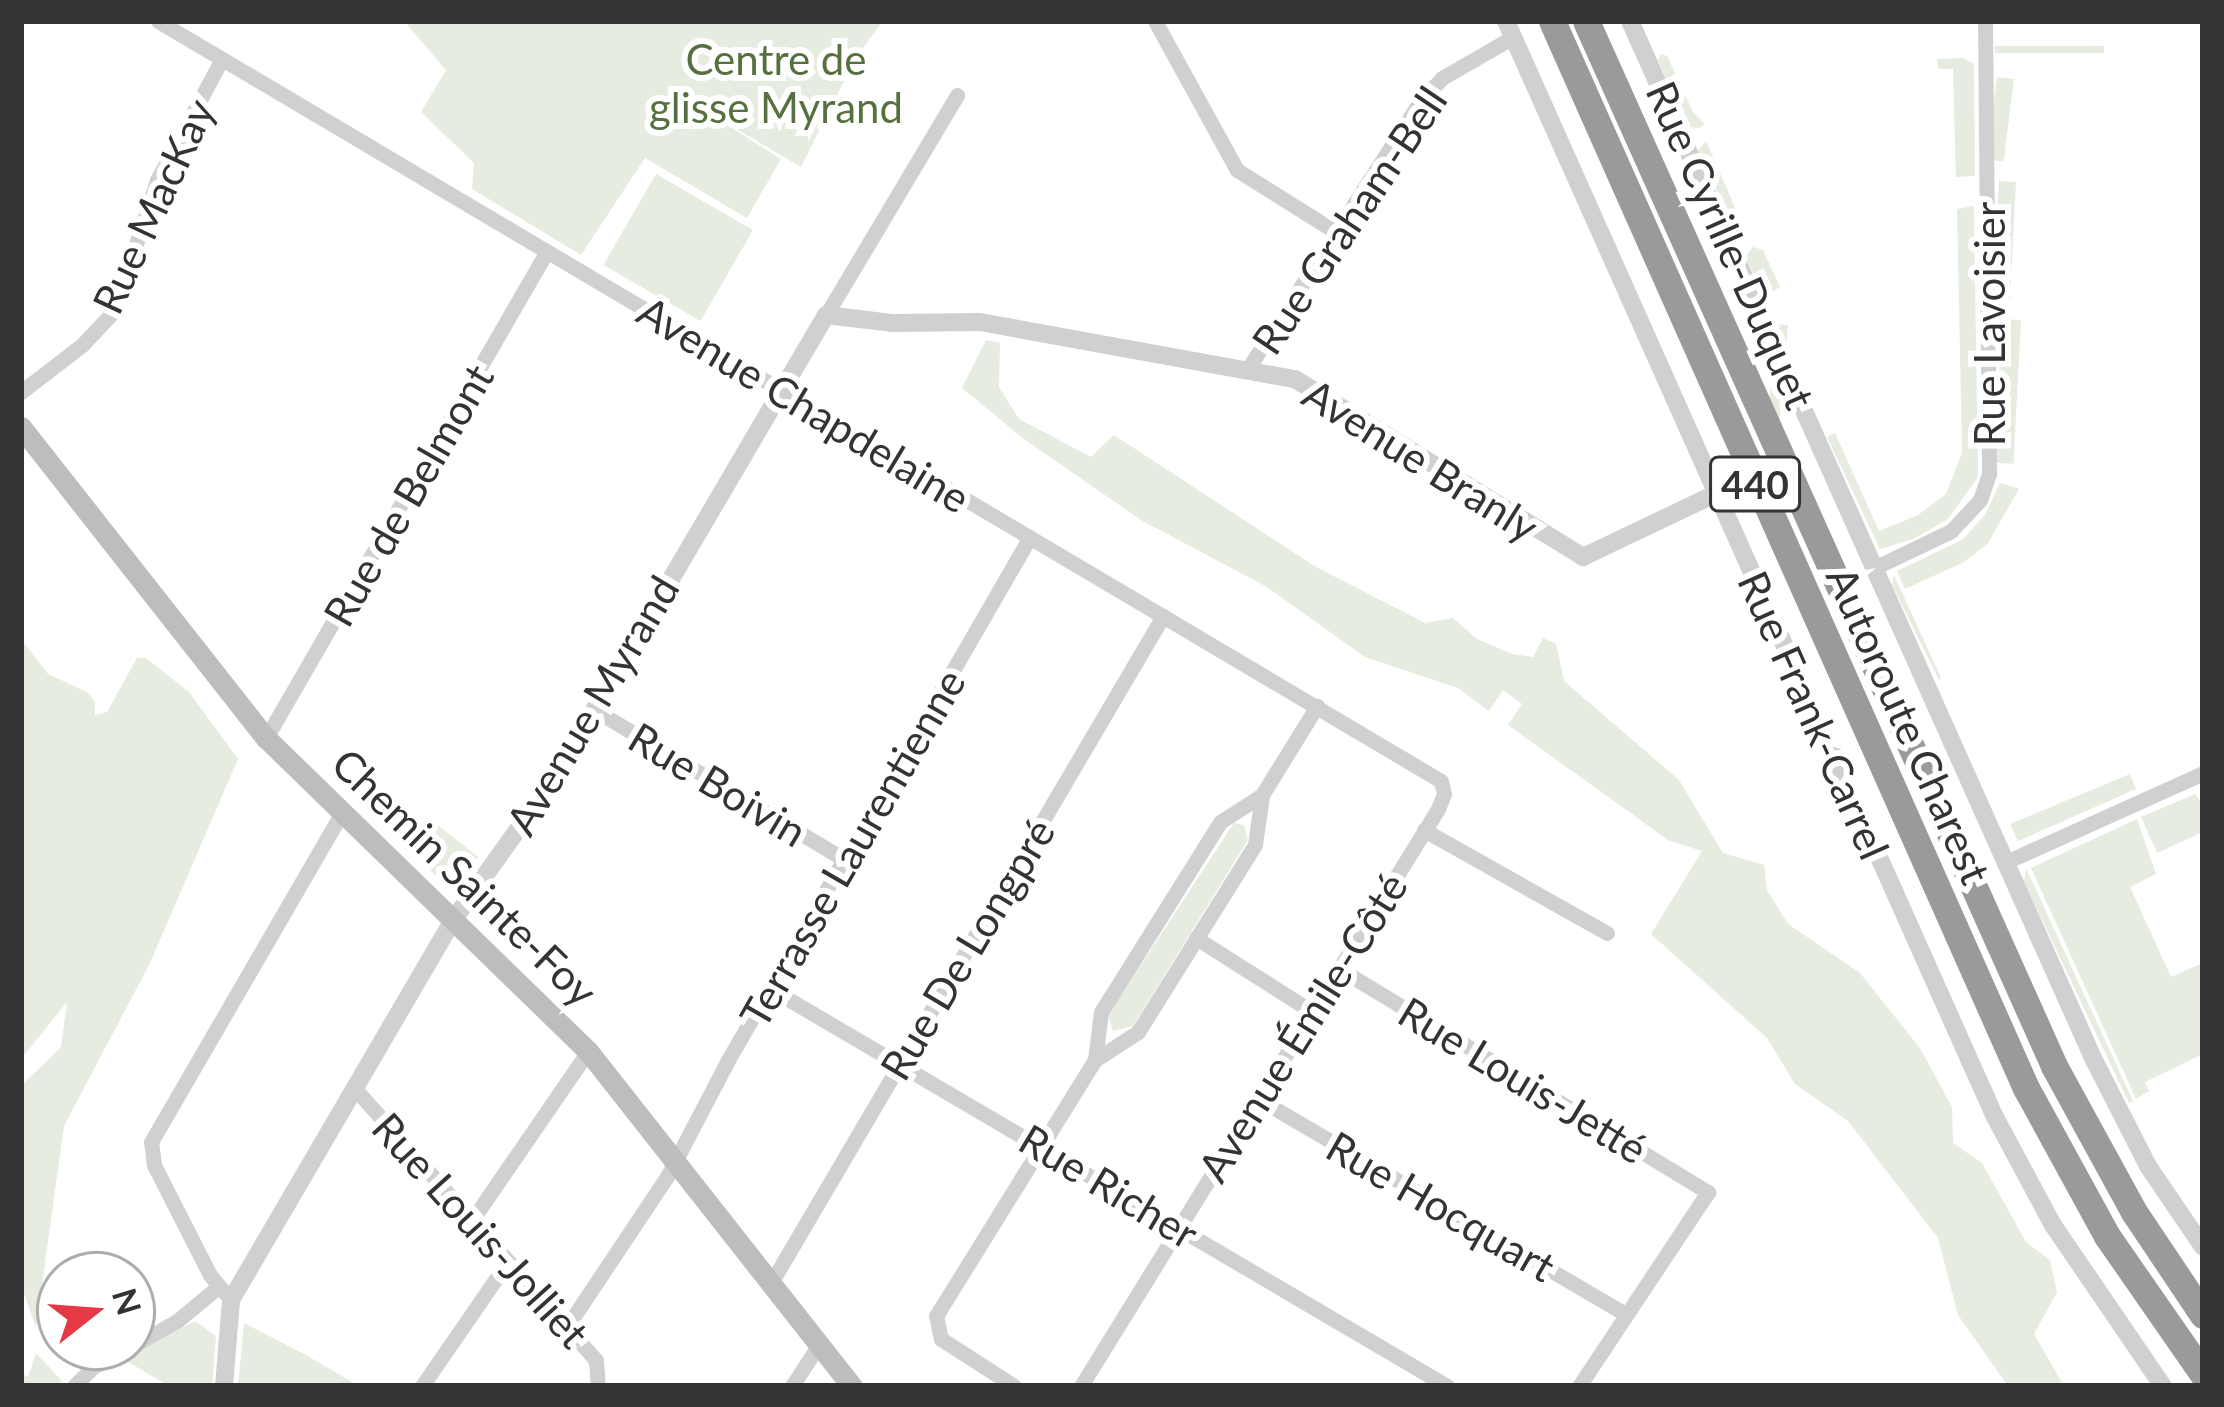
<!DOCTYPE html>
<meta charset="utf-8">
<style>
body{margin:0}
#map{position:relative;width:2224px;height:1407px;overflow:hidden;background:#fff;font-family:Lato,sans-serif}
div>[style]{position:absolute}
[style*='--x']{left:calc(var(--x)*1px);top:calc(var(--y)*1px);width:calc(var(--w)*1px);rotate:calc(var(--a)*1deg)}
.green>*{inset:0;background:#e6ecdf;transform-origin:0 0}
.minor>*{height:15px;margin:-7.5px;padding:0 7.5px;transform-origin:7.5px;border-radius:7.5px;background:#d0d0d0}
.tertiary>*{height:18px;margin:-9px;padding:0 9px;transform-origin:9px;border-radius:9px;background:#d0d0d0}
.secondary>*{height:21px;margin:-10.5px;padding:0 10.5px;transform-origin:10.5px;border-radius:10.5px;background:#bdbdbd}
.motorway>*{height:27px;margin:-13.5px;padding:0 13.5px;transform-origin:13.5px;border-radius:13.5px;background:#9a9a9a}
span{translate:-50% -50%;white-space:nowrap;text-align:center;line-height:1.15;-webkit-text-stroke:12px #fff;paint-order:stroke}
.shield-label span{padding:3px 9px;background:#fff;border:3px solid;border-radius:9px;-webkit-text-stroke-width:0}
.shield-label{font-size:39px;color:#333;font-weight:700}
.park-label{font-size:42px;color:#56703f}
.street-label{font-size:42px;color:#333}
.frame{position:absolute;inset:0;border:24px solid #333;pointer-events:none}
.north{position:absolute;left:36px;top:1251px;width:120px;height:120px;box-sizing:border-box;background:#fff;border:3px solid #adadad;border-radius:50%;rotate:73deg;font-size:33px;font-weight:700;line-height:48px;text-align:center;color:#333}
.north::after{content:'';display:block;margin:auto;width:42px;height:54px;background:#e63946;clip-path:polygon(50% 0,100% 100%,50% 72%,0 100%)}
</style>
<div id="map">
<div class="green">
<div style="clip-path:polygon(404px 21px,883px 21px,856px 57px,801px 167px,684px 98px,781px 159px,747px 218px,645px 158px,581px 255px,472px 189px,474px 163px,421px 112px,446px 70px)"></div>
<div style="left:2104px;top:46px;width:7px;height:109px;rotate:90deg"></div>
<div style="clip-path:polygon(1661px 54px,1667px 56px,1693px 112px,1705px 124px,1699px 128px,1687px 127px,1658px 60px)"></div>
<div style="clip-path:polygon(1963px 58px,1974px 64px,1975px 176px,1956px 177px,1953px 69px,1938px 69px,1937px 59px)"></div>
<div style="left:1997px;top:77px;width:17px;height:83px;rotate:7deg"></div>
<div style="clip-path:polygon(1706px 141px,1747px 235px,1741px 241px,1698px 151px)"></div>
<div style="left:656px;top:174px;width:112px;height:105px;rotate:30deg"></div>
<div style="left:1999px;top:181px;width:17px;height:117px;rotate:3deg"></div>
<div style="clip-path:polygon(1974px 206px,1978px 477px,1948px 519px,1913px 539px,1880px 549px,1827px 437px,1835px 433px,1879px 531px,1918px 515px,1946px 494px,1962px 453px,1957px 209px)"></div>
<div style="clip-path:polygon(1753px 247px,1763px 250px,1780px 287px,1765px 296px,1745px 257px)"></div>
<div style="left:2002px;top:319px;width:19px;height:144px;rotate:3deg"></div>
<div style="left:1776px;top:324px;width:12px;height:103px;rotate:5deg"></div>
<div style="clip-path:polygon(986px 340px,1000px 343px,999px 387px,1019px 419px,1091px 457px,1114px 435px,1316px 567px,1425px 623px,1453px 618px,1477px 639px,1512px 654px,1533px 657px,1543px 638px,1556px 644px,1564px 681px,1679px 780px,1723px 853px,1764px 865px,1767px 890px,1788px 924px,1860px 973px,1920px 1048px,1952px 1107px,1953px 1143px,1982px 1163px,2026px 1242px,2050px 1260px,2057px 1292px,2034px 1334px,2064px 1386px,2008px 1386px,1958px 1315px,1938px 1238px,1848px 1121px,1795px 1084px,1767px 1038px,1651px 934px,1702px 851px,1668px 840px,1508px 725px,1522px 704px,1503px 690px,1489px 711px,1458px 688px,1365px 657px,1267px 587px,1141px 520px,1024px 439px,962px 388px)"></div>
<div style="clip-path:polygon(2000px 483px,2019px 489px,1988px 543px,1964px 562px,1905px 589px,1897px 571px,1962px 540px,1985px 515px)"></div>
<div style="clip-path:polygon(1894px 575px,1941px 678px,1939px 680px,1892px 585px)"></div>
<div style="clip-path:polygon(21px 639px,48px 674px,87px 692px,95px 702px,95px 715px,107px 712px,137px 658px,146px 658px,189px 692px,238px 759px,150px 963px,64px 1126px,36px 1328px,21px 1285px,21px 1086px,61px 1047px,67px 1002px,21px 1059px)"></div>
<div style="clip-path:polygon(2130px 774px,2136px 789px,2018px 841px,2010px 824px)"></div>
<div style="clip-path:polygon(2195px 794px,2203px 805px,2203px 832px,2157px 853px,2141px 817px)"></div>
<div style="clip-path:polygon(2137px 819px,2156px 874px,2130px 887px,2171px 977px,2203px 963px,2203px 1054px,2145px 1082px,2149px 1091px,2136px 1099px,2031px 868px)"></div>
<div style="clip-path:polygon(431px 820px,478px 857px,457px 884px,443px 883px,409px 849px)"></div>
<div style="clip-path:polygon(1234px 823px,1244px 825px,1248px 840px,1133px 1026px,1113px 1031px,1108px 1015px)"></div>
<div style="clip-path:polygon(2026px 868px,2133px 1101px,2129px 1103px,2024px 882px)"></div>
<div style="clip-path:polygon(195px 1321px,216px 1336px,212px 1386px,169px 1386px,123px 1359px)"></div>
<div style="clip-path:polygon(244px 1323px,304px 1354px,359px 1386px,238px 1386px)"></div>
<div style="clip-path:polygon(36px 1353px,62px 1381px,59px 1386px,21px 1386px,21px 1373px,28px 1377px)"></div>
</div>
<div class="minor">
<div style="--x:158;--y:21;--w:1491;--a:30.64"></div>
<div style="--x:1441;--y:781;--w:13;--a:77"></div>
<div style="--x:1444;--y:794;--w:16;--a:112"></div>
<div style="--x:1438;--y:809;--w:679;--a:121.75"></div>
<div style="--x:1155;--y:21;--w:170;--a:61.2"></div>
<div style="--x:1237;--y:170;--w:117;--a:32.1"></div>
<div style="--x:826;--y:315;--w:256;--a:-59.2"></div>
<div style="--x:1249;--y:367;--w:319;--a:-57.2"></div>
<div style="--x:1422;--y:99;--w:29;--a:-46"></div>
<div style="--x:1442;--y:78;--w:82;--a:-30"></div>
<div style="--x:21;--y:392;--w:77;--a:-37.6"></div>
<div style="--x:82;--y:345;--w:47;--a:-46.7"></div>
<div style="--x:114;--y:311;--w:138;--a:-71.8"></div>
<div style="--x:157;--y:180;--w:137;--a:-61.8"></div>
<div style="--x:1876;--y:567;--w:83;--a:-25.6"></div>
<div style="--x:1951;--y:531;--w:42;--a:-46.9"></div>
<div style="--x:1980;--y:500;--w:28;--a:-71"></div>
<div style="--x:1989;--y:474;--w:453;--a:-90.5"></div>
<div style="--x:593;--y:709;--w:292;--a:30.9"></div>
<div style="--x:266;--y:738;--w:562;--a:-60.01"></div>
<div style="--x:1424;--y:830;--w:210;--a:29.4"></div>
<div style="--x:2006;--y:862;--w:216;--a:-24.3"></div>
<div style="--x:1196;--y:938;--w:136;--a:32.4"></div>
<div style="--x:1338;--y:968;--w:433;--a:31.2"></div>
<div style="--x:1708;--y:1192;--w:233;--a:123.6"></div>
<div style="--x:771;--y:989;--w:784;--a:30.42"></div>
<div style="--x:1095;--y:1060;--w:48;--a:-82.9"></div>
<div style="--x:1101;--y:1012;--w:224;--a:-57.9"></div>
<div style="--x:1220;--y:822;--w:50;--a:-32.7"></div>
<div style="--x:1262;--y:795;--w:105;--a:-58.3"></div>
<div style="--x:357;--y:1091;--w:360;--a:48.4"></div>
<div style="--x:596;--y:1360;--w:26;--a:86"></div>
<div style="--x:1257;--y:1098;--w:427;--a:30.4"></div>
<div style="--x:470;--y:1223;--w:209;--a:-55.5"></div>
<div style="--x:771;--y:1283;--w:774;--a:-59.56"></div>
<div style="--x:231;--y:1300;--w:33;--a:-130"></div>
<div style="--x:210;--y:1275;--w:123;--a:-117"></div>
<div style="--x:154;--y:1165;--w:23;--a:-97"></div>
<div style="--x:151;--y:1142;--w:380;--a:-59.9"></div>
<div style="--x:566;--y:1328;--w:184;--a:-56.3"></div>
<div style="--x:668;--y:1175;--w:130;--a:-62.4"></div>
<div style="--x:728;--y:1060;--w:604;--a:-60"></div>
<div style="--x:132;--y:1346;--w:51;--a:-29.1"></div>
<div style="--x:177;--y:1321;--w:53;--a:-39.7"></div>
<div style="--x:74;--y:1386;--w:27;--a:-45"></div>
<div style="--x:93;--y:1367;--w:42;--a:-28.4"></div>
<div style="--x:422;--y:1386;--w:150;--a:-55.4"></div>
<div style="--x:792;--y:1386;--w:48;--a:-57"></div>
<div style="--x:1014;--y:1386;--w:87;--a:-147.2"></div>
<div style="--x:941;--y:1339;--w:24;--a:-102"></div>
<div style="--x:936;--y:1316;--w:301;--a:-58.2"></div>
<div style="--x:1095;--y:1060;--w:51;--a:-33.1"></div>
<div style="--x:1138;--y:1032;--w:221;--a:-58"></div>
<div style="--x:1255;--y:845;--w:50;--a:-82"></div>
</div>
<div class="tertiary">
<div style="--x:1506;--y:21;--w:1200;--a:65.96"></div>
<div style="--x:1995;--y:1117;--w:123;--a:61.8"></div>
<div style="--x:2053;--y:1225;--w:195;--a:55.7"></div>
<div style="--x:1630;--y:21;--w:1138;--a:65.94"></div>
<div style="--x:2094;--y:1060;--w:119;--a:63"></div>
<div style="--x:2148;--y:1166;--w:98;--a:55.8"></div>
<div style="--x:224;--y:1386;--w:86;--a:-85.3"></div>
<div style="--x:231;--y:1300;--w:441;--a:-59.7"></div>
<div style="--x:454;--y:919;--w:171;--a:-54.5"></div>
<div style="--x:553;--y:780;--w:539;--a:-59.58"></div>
<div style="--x:826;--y:315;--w:66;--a:6.9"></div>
<div style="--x:892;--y:323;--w:88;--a:-0.7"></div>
<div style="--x:980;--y:322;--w:320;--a:10.3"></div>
<div style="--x:1295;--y:379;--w:339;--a:31.7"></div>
<div style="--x:1583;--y:557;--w:146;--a:-25.5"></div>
</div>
<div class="secondary">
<div style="--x:21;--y:427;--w:396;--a:51.8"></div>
<div style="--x:266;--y:738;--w:449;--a:44.2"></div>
<div style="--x:588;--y:1051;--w:427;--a:51.8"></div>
</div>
<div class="motorway">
<div style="--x:1552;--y:21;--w:1168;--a:66.05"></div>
<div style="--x:2026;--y:1088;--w:169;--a:61.3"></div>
<div style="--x:2107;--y:1236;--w:168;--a:55.2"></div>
<div style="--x:1586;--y:21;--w:1145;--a:65.87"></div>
<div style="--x:2054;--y:1066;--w:166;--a:61.3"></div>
<div style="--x:2134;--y:1212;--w:124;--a:56.2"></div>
</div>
<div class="shield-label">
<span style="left:1755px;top:484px">440</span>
</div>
<div class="park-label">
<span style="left:776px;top:83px">Centre de<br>glisse Myrand</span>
</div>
<div class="street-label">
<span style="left:153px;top:206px;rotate:-65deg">Rue MacKay</span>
<span style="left:1349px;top:220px;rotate:-56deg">Rue Graham-Bell</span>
<span style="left:1731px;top:245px;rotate:66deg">Rue Cyrille-Duquet</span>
<span style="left:1989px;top:324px;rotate:-90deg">Rue Lavoisier</span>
<span style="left:804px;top:404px;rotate:31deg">Avenue Chapdelaine</span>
<span style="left:1421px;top:460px;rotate:32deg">Avenue Branly</span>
<span style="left:408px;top:495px;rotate:-60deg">Rue de Belmont</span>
<span style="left:592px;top:705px;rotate:-59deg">Avenue Myrand</span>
<span style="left:1814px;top:715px;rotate:66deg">Rue Frank-Carrel</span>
<span style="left:1909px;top:725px;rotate:66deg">Autoroute Charest</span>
<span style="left:718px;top:784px;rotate:31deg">Rue Boivin</span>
<span style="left:852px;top:848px;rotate:-60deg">Terrasse Laurentienne</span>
<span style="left:465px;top:877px;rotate:44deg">Chemin Sainte-Foy</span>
<span style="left:967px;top:949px;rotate:-59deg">Rue De Longpré</span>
<span style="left:1302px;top:1027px;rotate:-58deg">Avenue Émile-Côté</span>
<span style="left:1523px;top:1080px;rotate:31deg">Rue Louis-Jetté</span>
<span style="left:1109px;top:1186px;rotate:31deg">Rue Richer</span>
<span style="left:1441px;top:1206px;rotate:30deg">Rue Hocquart</span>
<span style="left:481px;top:1230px;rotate:48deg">Rue Louis-Jolliet</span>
</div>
<div class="frame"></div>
<div class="north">N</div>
</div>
